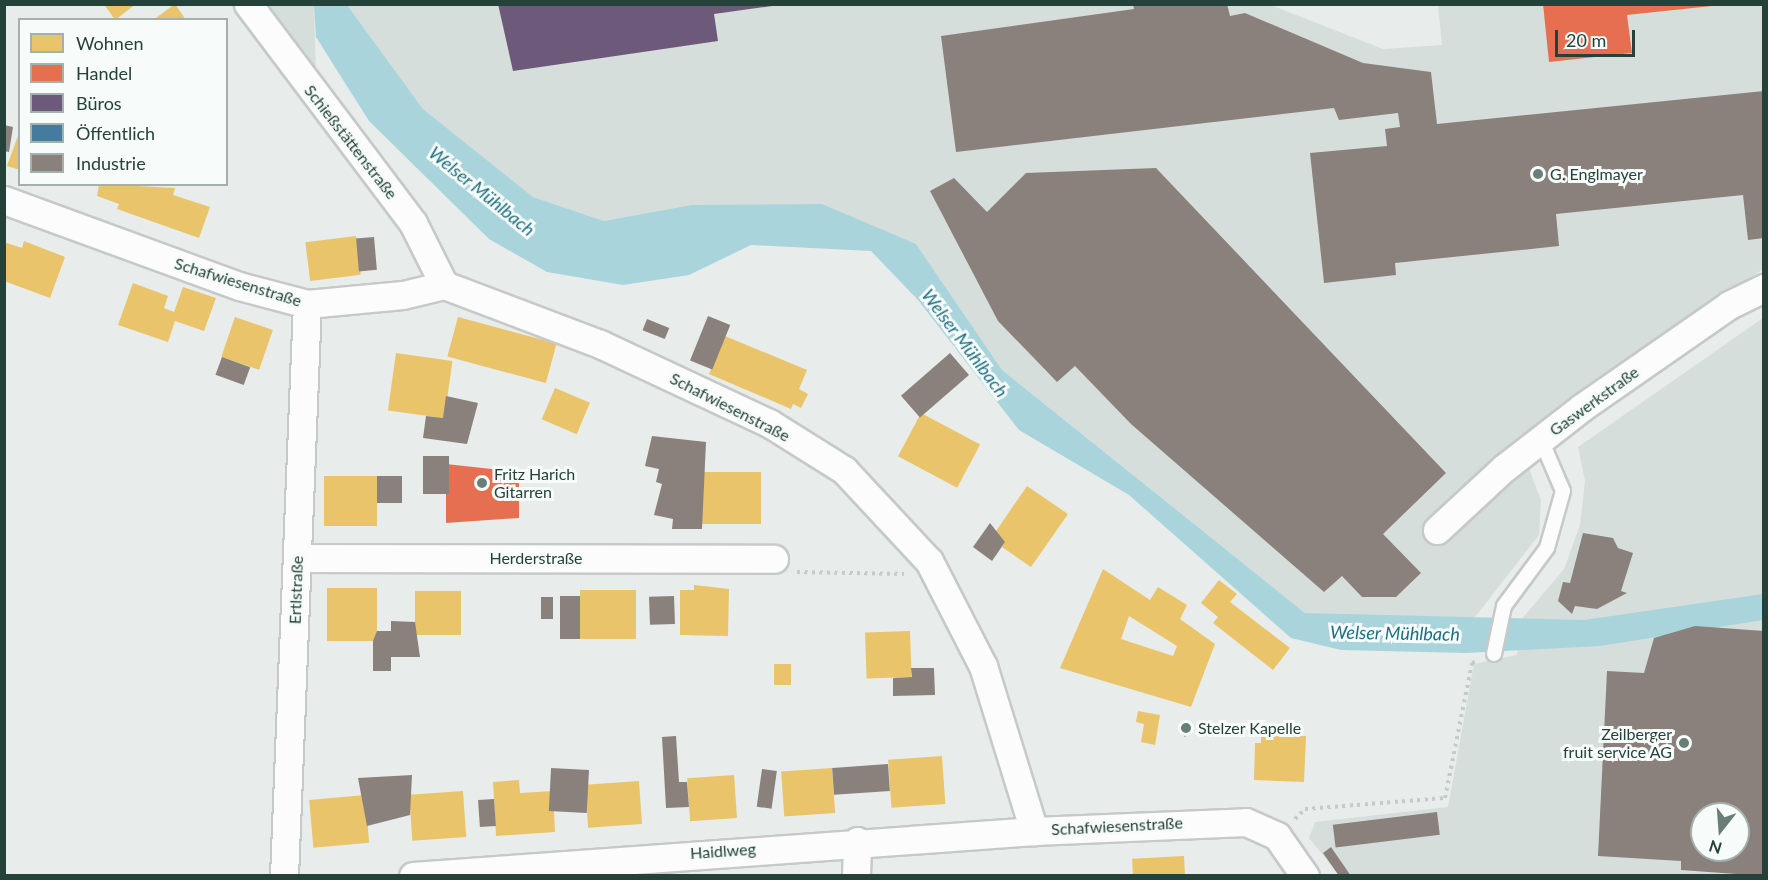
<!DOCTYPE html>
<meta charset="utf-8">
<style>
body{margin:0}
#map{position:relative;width:1768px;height:880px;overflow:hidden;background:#e8edeb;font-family:Lato,sans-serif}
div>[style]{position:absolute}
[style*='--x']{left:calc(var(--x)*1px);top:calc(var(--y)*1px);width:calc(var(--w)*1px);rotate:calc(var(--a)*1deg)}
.built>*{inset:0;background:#d6dedb}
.water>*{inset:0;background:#a9d4db}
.homes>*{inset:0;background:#e9c46a;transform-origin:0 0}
.shops>*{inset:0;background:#e76f51}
.offices>*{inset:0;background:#6d597a}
.public>*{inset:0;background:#457b9d}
.industry>*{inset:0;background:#8a817c;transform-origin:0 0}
.path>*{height:4px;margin-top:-2px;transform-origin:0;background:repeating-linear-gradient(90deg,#c3ccca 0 3px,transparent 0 7.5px)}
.roads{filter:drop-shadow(2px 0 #c5cac8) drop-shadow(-2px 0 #c5cac8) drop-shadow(0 2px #c5cac8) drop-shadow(0 -2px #c5cac8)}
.service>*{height:14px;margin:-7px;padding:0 7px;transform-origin:7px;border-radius:7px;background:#fcfcfc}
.minor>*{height:27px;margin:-13.5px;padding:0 13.5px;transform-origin:13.5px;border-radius:13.5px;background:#fcfcfc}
.dots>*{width:16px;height:16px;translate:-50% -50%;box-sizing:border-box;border:3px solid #f7fbf9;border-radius:50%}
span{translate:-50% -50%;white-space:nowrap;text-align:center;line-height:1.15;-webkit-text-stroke:6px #f7fbf9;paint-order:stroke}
.street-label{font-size:16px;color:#24423a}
.poi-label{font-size:16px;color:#24423a}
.left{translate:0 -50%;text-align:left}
.right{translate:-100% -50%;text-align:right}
.water-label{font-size:18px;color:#1c6f80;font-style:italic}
.frame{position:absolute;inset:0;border:6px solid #24423a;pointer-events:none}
.legend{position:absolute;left:18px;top:18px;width:210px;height:168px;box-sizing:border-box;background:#f7fbf9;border:2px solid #a3b1ad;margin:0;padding:8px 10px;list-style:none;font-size:18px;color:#24423a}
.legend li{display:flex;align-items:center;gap:12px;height:30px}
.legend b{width:30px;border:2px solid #a3b1ad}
.north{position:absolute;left:1690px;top:802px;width:60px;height:60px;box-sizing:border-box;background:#f7fbf9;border:2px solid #a3b1ad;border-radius:50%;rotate:197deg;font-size:16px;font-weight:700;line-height:24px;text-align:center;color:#24423a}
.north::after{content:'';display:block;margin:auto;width:21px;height:27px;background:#697e78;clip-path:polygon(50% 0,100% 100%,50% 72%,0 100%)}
.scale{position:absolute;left:1555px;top:30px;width:80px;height:27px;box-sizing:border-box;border:3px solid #24423a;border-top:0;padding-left:8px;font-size:18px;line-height:21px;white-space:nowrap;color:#24423a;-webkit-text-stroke:4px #f7fbf9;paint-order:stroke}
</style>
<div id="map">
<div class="built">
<div style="clip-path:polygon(1268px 4px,1383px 49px,1442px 45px,1438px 5px,1763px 5px,1763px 269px,1519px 442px,1541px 500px,1539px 535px,1472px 621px,1305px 613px,1002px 370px,916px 244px,691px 205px,604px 221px,533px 197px,423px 109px,347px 5px)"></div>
<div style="clip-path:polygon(268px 5px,314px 5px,316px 76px)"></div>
<div style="clip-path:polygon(evenodd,1763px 318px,1763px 875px,1339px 875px,1309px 838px,1315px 822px,1448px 807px,1474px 664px,1517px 655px,1520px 621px,1564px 569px,1580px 525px,1585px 481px,1578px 447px,1763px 318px,1702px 814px,1738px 814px,1738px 850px,1702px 850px,1702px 814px)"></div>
</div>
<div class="water">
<div style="clip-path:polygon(314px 5px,347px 5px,423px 109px,533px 197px,604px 221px,691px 205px,822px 204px,916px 244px,1002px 370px,1305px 613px,1584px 620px,1763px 594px,1763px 620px,1600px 646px,1466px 653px,1341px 650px,1291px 638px,1129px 495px,1019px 430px,918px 300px,871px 251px,751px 245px,689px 275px,623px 285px,547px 272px,489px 239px,369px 121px,316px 37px)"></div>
</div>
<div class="homes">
<div style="clip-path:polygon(104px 4px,136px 4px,115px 20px)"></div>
<div style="clip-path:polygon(175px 4px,186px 20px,153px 20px)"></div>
<div style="clip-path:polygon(19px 133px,20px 133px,20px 170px,7px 166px)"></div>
<div style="clip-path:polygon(99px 184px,175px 188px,173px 195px,210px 207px,199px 238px,117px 209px,119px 204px,97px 196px)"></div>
<div style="left:356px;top:236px;width:39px;height:51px;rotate:83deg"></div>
<div style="clip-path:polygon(24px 241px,65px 257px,50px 298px,4px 281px,4px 242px,22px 248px)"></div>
<div style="clip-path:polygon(133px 283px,168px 296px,164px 308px,174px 312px,183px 287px,216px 298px,204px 331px,175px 321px,168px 342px,118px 325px)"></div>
<div style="left:235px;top:317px;width:40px;height:42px;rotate:19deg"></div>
<div style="left:458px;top:317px;width:102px;height:41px;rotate:15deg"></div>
<div style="clip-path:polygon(725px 336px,807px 370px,799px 389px,808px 394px,801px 408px,793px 404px,791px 409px,709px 374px)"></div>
<div style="left:396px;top:353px;width:57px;height:58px;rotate:8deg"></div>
<div style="left:555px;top:388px;width:38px;height:34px;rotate:23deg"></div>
<div style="left:921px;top:413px;width:67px;height:49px;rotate:28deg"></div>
<div style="left:702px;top:472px;width:59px;height:52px"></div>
<div style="left:324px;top:476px;width:53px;height:50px"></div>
<div style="clip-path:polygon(1027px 486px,1068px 514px,1031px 567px,1002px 547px,1005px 542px,994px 534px)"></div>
<div style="clip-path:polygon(evenodd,1103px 569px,1150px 600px,1158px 587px,1187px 605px,1180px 619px,1215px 644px,1191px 707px,1060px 668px,1103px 569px,1129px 616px,1177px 646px,1173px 656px,1121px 639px,1129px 616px)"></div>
<div style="clip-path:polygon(1219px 580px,1237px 594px,1230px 602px,1290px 648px,1273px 670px,1213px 623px,1218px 617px,1201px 603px)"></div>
<div style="clip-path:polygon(694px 585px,729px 589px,728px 636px,680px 635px,680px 590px,694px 590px)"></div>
<div style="left:327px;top:588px;width:50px;height:53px"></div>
<div style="left:580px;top:590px;width:56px;height:49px"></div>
<div style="left:415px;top:591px;width:46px;height:44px"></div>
<div style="left:910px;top:631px;width:46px;height:45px;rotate:88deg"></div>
<div style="left:774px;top:664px;width:17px;height:21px"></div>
<div style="clip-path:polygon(1138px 711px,1160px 715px,1155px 745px,1141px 742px,1144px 724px,1136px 722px)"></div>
<div style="clip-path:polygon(1261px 735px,1306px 736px,1304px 782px,1254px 780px,1255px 743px,1261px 743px)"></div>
<div style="left:942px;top:756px;width:48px;height:54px;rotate:86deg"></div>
<div style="left:832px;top:768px;width:45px;height:51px;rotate:86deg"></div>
<div style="left:734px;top:775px;width:43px;height:47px;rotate:86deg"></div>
<div style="clip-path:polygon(519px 780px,520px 793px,553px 791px,555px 832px,496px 836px,493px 782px)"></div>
<div style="left:639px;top:781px;width:43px;height:54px;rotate:86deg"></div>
<div style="left:463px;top:791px;width:46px;height:54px;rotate:86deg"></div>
<div style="left:365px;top:795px;width:48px;height:56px;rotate:85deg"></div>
<div style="left:1184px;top:856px;width:20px;height:52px;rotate:87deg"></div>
</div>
<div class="shops">
<div style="clip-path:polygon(1543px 4px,1712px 4px,1712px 6px,1627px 15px,1632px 53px,1549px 62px)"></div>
<div style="clip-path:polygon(446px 464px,519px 472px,519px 518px,446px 523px)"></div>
</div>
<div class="offices">
<div style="clip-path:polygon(498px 4px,772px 4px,772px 6px,714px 14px,718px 41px,513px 71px)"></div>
</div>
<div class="public">
<div style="clip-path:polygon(1187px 721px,1193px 726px,1185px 737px,1179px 730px)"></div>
</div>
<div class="industry">
<div style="clip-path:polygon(1133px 4px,1227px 4px,1230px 16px,1245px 13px,1363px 63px,1431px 72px,1437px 124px,1764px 91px,1764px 238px,1748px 240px,1743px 195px,1556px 214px,1559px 246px,1395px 263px,1396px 275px,1324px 283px,1310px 153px,1387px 146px,1385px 129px,1400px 127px,1398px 113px,1339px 120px,1334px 108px,956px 152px,941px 36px,1134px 9px)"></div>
<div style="clip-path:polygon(4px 125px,13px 127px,9px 152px,4px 151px)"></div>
<div style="clip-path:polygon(1156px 168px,1446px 473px,1383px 534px,1421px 573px,1396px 597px,1362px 597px,1342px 576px,1324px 592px,1131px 424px,1075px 366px,1057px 382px,998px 321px,930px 191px,954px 178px,987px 212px,1026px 173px)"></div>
<div style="left:374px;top:237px;width:33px;height:18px;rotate:85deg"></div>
<div style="left:708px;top:316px;width:24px;height:48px;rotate:22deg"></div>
<div style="left:647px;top:319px;width:24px;height:12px;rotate:22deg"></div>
<div style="left:950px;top:353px;width:29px;height:65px;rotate:49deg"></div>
<div style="left:222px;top:357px;width:30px;height:19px;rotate:20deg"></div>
<div style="clip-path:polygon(446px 396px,478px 403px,467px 444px,423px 438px,426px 416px,443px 418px)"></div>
<div style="clip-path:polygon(652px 436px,706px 442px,702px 529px,672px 529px,673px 519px,654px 515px,662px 484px,656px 482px,659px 469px,645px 466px)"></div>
<div style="left:423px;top:456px;width:26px;height:38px"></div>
<div style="left:377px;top:476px;width:25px;height:27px"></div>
<div style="clip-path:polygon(990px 523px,1005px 542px,992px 561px,973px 547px)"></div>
<div style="clip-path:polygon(1583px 533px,1613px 538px,1618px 548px,1633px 553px,1621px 591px,1627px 593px,1597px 609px,1575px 606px,1572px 614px,1558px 601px,1563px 582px,1570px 583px)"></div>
<div style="left:580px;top:596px;width:43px;height:20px;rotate:90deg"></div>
<div style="left:674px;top:596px;width:28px;height:25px;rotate:88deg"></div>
<div style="left:541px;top:597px;width:12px;height:22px"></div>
<div style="clip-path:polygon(391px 621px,415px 622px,420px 657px,391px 657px,391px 671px,373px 671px,373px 641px,377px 631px,391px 631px)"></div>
<div style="clip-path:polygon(evenodd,1695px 626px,1764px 631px,1764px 876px,1681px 870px,1681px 861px,1598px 856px,1607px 671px,1644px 673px,1654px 638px,1695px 626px,1702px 814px,1738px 814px,1738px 850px,1702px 850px,1702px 814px)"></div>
<div style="clip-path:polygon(911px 668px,934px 668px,935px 695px,893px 696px,893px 678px,912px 677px)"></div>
<div style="clip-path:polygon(676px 736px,679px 782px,687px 782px,689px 807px,666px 808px,662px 737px)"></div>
<div style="left:888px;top:764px;width:27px;height:56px;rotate:86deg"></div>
<div style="left:762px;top:769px;width:15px;height:38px;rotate:8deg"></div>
<div style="left:589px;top:770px;width:43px;height:38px;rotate:93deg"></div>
<div style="clip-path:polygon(412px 775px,410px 815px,367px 826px,358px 778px)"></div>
<div style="left:494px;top:799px;width:27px;height:16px;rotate:86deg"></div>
<div style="left:1437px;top:812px;width:23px;height:105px;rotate:83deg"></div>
<div style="clip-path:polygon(1331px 847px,1351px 876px,1339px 876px,1323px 853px)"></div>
</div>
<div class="path">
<div style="--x:797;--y:572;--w:107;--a:1.1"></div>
<div style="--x:1295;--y:819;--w:14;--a:-45"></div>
<div style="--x:1305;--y:809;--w:140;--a:-4.5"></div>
<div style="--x:1445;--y:798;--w:138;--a:-78.7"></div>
<div style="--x:1472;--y:663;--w:5;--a:-22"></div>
</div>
<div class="roads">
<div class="service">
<div style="--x:1494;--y:654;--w:49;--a:-78.2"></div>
<div style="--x:1504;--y:606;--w:72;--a:-53.4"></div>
<div style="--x:1547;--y:548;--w:59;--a:-74.3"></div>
<div style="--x:1563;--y:491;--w:56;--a:-113.3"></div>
</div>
<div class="minor">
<div style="--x:248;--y:4;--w:274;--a:53"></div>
<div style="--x:413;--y:223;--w:69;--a:63.4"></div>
<div style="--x:4;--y:200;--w:250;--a:20.1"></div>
<div style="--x:239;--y:286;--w:70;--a:14.8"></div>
<div style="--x:307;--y:304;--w:96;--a:-5.4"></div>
<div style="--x:403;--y:295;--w:42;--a:-13.7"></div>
<div style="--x:444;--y:285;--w:167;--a:20.7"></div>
<div style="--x:600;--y:344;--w:187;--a:25.1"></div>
<div style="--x:769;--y:423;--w:89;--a:32.1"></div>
<div style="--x:844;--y:470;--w:125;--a:47"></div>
<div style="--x:929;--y:561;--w:118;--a:62.8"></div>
<div style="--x:983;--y:666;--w:173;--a:72.8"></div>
<div style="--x:1034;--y:831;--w:212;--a:-2.4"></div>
<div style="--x:1246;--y:822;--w:34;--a:24"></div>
<div style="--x:1277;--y:836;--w:49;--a:55"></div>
<div style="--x:1437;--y:530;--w:91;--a:-42.8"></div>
<div style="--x:1504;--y:468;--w:98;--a:-37.9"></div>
<div style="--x:1581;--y:408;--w:180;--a:-34.8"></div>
<div style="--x:1729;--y:305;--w:39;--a:-26"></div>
<div style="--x:298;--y:558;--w:476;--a:0.1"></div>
<div style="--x:284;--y:876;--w:572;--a:-87.7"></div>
<div style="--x:413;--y:876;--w:623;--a:-4.14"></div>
<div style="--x:856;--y:876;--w:35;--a:-88"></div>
</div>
</div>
<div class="dots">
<div style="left:1538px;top:174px;background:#697e78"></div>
<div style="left:482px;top:483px;background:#697e78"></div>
<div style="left:1186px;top:728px;background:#697e78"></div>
<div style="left:1684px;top:743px;background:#697e78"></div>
</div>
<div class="street-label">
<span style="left:351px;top:142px;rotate:52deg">Schießstättenstraße</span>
<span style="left:238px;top:282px;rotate:17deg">Schafwiesenstraße</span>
<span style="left:1594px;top:401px;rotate:-36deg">Gaswerkstraße</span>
<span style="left:730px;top:407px;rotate:27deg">Schafwiesenstraße</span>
<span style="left:536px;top:558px">Herderstraße</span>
<span style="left:296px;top:590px;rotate:-88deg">Ertlstraße</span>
<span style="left:1117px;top:826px;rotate:-3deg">Schafwiesenstraße</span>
<span style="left:723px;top:851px;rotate:-4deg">Haidlweg</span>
</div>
<div class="poi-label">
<span class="left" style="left:1550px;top:174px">G. Englmayer</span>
<span class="left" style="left:494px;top:483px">Fritz Harich<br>Gitarren</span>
<span class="left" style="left:1198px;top:728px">Stelzer Kapelle</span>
<span class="right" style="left:1672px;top:743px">Zeilberger<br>fruit service AG</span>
</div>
<div class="water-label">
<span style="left:482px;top:191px;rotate:39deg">Welser Mühlbach</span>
<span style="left:965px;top:343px;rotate:53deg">Welser Mühlbach</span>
<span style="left:1395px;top:633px;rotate:1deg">Welser Mühlbach</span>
</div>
<div class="frame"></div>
<ul class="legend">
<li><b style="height:16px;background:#e9c46a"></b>Wohnen</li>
<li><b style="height:16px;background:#e76f51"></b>Handel</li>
<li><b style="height:16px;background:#6d597a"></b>Büros</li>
<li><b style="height:16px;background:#457b9d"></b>Öffentlich</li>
<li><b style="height:16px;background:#8a817c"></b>Industrie</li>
</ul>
<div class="north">N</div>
<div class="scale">20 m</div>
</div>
